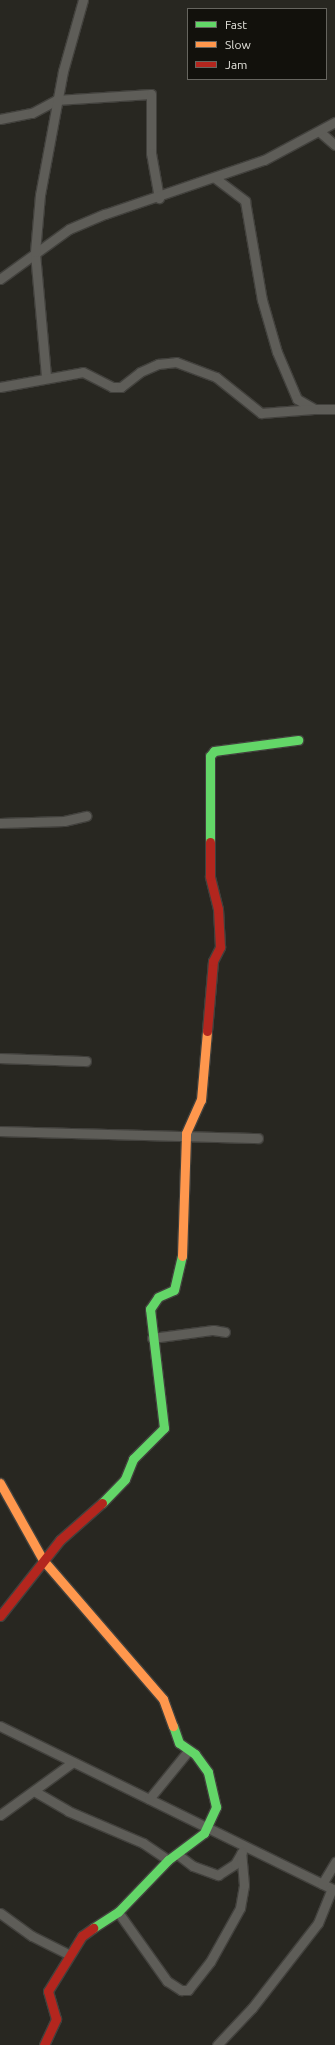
<!DOCTYPE html>
<style>
body{margin:0}
#map{position:relative;width:335px;height:2045px;overflow:hidden;background:#282721;font-family:Ubuntu,sans-serif}
div>[style]{position:absolute}
[style*='--x']{left:calc(var(--x)*1px);top:calc(var(--y)*1px);width:calc(var(--w)*1px);rotate:calc(var(--a)*1deg)}
.roads{filter:drop-shadow(1px 0 #42413d) drop-shadow(-1px 0 #42413d) drop-shadow(0 1px #42413d) drop-shadow(0 -1px #42413d)}
.street>*{height:9px;margin:-4.5px;padding:0 4.5px;transform-origin:4.5px;border-radius:4.5px;background:#5e5d58}
.fast>*{height:9px;margin:-4.5px;padding:0 4.5px;transform-origin:4.5px;border-radius:4.5px;background:#63d668}
.slow>*{height:9px;margin:-4.5px;padding:0 4.5px;transform-origin:4.5px;border-radius:4.5px;background:#ff974d}
.jam>*{height:9px;margin:-4.5px;padding:0 4.5px;transform-origin:4.5px;border-radius:4.5px;background:#b3261e}
span{translate:-50% -50%;white-space:nowrap;text-align:center;line-height:1.15;-webkit-text-stroke:3px #12110c;paint-order:stroke}
.legend{position:absolute;left:187px;top:8px;width:140px;height:72px;box-sizing:border-box;background:#12110c;border:1px solid #66655f;margin:0;padding:5px 7px;list-style:none;font-size:12px;color:#e4e3dc}
.legend li{display:flex;align-items:center;gap:8px;height:20px}
.legend b{width:20px;border:1px solid #66655f}
</style>
<div id="map">
<div class="roads">
<div class="street">
<div style="--x:0;--y:119;--w:33;--a:-11"></div>
<div style="--x:32;--y:113;--w:27;--a:-28"></div>
<div style="--x:56;--y:100;--w:95;--a:-3.6"></div>
<div style="--x:151;--y:94;--w:59;--a:90"></div>
<div style="--x:151;--y:153;--w:46;--a:79.9"></div>
<div style="--x:320;--y:132;--w:20;--a:41"></div>
<div style="--x:215;--y:178;--w:38;--a:37"></div>
<div style="--x:245;--y:201;--w:100;--a:80.3"></div>
<div style="--x:262;--y:300;--w:54;--a:73.9"></div>
<div style="--x:277;--y:352;--w:51;--a:66.9"></div>
<div style="--x:297;--y:399;--w:20;--a:30"></div>
<div style="--x:314;--y:409;--w:21;--a:0"></div>
<div style="--x:0;--y:279;--w:85;--a:-35.9"></div>
<div style="--x:69;--y:229;--w:39;--a:-23"></div>
<div style="--x:105;--y:214;--w:168;--a:-18.8"></div>
<div style="--x:264;--y:160;--w:81;--a:-28.2"></div>
<div style="--x:46;--y:376;--w:124;--a:-95.1"></div>
<div style="--x:35;--y:252;--w:57;--a:-85"></div>
<div style="--x:40;--y:195;--w:126;--a:-79.5"></div>
<div style="--x:63;--y:71;--w:74;--a:-74.3"></div>
<div style="--x:0;--y:387;--w:84;--a:-10.2"></div>
<div style="--x:83;--y:372;--w:33;--a:27"></div>
<div style="--x:112;--y:387;--w:9;--a:0"></div>
<div style="--x:121;--y:387;--w:24;--a:-38"></div>
<div style="--x:140;--y:372;--w:20;--a:-24"></div>
<div style="--x:158;--y:364;--w:18;--a:-6"></div>
<div style="--x:176;--y:362;--w:43;--a:20.6"></div>
<div style="--x:216;--y:377;--w:58;--a:38.7"></div>
<div style="--x:261;--y:413;--w:53;--a:-4.3"></div>
<div style="--x:0;--y:823;--w:64;--a:-1.8"></div>
<div style="--x:64;--y:821;--w:23;--a:-13"></div>
<div style="--x:0;--y:1058;--w:86;--a:2"></div>
<div style="--x:0;--y:1131;--w:258;--a:1.6"></div>
<div style="--x:152;--y:1338;--w:62;--a:-7.5"></div>
<div style="--x:213;--y:1330;--w:12;--a:9"></div>
<div style="--x:0;--y:1726;--w:373;--a:26.1"></div>
<div style="--x:34;--y:1791;--w:39;--a:30"></div>
<div style="--x:68;--y:1811;--w:82;--a:23.1"></div>
<div style="--x:143;--y:1843;--w:30;--a:34"></div>
<div style="--x:149;--y:1799;--w:63;--a:-50.8"></div>
<div style="--x:0;--y:1815;--w:90;--a:-36"></div>
<div style="--x:177;--y:1854;--w:20;--a:37"></div>
<div style="--x:193;--y:1866;--w:27;--a:20"></div>
<div style="--x:218;--y:1875;--w:20;--a:-33"></div>
<div style="--x:235;--y:1864;--w:14;--a:-60"></div>
<div style="--x:322;--y:1884;--w:26;--a:-59"></div>
<div style="--x:118;--y:1912;--w:85;--a:54.6"></div>
<div style="--x:167;--y:1981;--w:17;--a:33"></div>
<div style="--x:181;--y:1990;--w:7;--a:0"></div>
<div style="--x:188;--y:1990;--w:36;--a:-52"></div>
<div style="--x:210;--y:1962;--w:62;--a:-60.9"></div>
<div style="--x:240;--y:1908;--w:23;--a:-80"></div>
<div style="--x:244;--y:1885;--w:32;--a:-95"></div>
<div style="--x:0;--y:1913;--w:39;--a:36"></div>
<div style="--x:32;--y:1936;--w:42;--a:26.6"></div>
<div style="--x:217;--y:2045;--w:51;--a:-46.6"></div>
<div style="--x:252;--y:2008;--w:108;--a:-52.2"></div>
<div style="--x:318;--y:1923;--w:37;--a:-68"></div>
</div>
<div class="fast">
<div style="--x:210;--y:842;--w:86;--a:-90"></div>
<div style="--x:210;--y:756;--w:6;--a:-51"></div>
<div style="--x:214;--y:751;--w:85;--a:-7.5"></div>
<div style="--x:102;--y:1503;--w:33;--a:-46"></div>
<div style="--x:125;--y:1479;--w:22;--a:-68"></div>
<div style="--x:133;--y:1459;--w:44;--a:-45"></div>
<div style="--x:164;--y:1428;--w:120;--a:-96.7"></div>
<div style="--x:150;--y:1309;--w:14;--a:-56"></div>
<div style="--x:158;--y:1297;--w:17;--a:-24"></div>
<div style="--x:174;--y:1290;--w:35;--a:-77"></div>
<div style="--x:93;--y:1928;--w:30;--a:-33"></div>
<div style="--x:118;--y:1912;--w:72;--a:-46.1"></div>
<div style="--x:168;--y:1860;--w:45;--a:-36.9"></div>
<div style="--x:204;--y:1833;--w:29;--a:-65"></div>
<div style="--x:216;--y:1807;--w:36;--a:-103"></div>
<div style="--x:208;--y:1772;--w:22;--a:-126"></div>
<div style="--x:195;--y:1754;--w:19;--a:-145"></div>
<div style="--x:179;--y:1743;--w:18;--a:-109"></div>
</div>
<div class="slow">
<div style="--x:182;--y:1256;--w:123;--a:-88.1"></div>
<div style="--x:186;--y:1133;--w:36;--a:-66"></div>
<div style="--x:201;--y:1100;--w:69;--a:-85"></div>
<div style="--x:0;--y:1483;--w:88;--a:60.8"></div>
<div style="--x:43;--y:1560;--w:184;--a:49.2"></div>
<div style="--x:163;--y:1699;--w:29;--a:70"></div>
</div>
<div class="jam">
<div style="--x:207;--y:1031;--w:70;--a:-85.1"></div>
<div style="--x:213;--y:961;--w:16;--a:-63"></div>
<div style="--x:220;--y:947;--w:38;--a:-93"></div>
<div style="--x:218;--y:909;--w:34;--a:-104"></div>
<div style="--x:210;--y:876;--w:34;--a:-90"></div>
<div style="--x:0;--y:1616;--w:97;--a:-51.7"></div>
<div style="--x:60;--y:1540;--w:56;--a:-41.4"></div>
<div style="--x:44;--y:2045;--w:29;--a:-65"></div>
<div style="--x:56;--y:2019;--w:29;--a:-106"></div>
<div style="--x:48;--y:1991;--w:65;--a:-58.3"></div>
<div style="--x:82;--y:1936;--w:14;--a:-36"></div>
</div>
</div>
<ul class="legend">
<li><b style="height:5px;background:#63d668"></b>Fast</li>
<li><b style="height:5px;background:#ff974d"></b>Slow</li>
<li><b style="height:5px;background:#b3261e"></b>Jam</li>
</ul>
</div>
